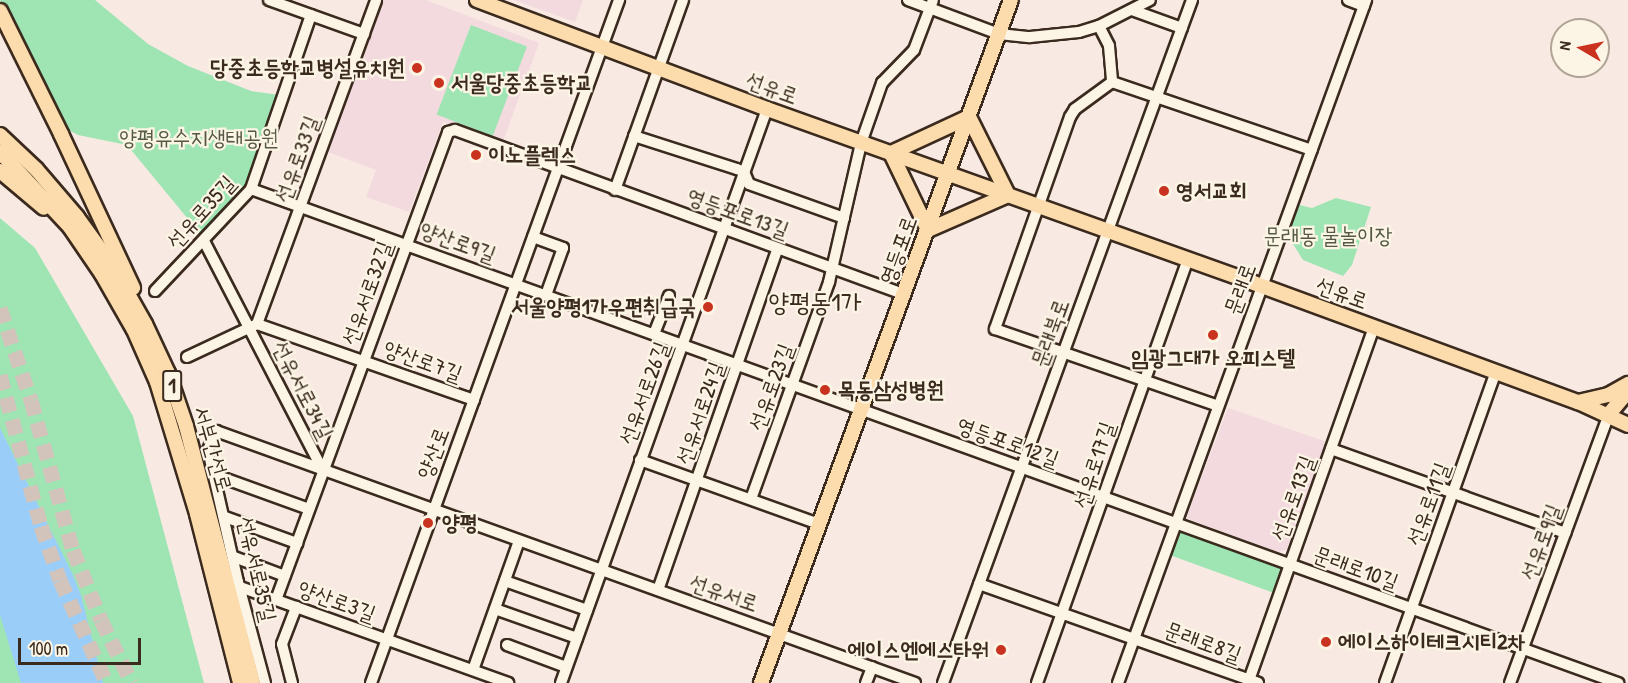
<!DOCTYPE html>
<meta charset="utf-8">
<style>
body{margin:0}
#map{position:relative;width:1628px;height:683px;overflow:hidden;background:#f8e9e2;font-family:"Patrick Hand","Poor Story",sans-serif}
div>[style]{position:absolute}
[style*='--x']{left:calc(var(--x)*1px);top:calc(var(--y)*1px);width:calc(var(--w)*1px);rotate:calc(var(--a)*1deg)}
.built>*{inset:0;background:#f3dadf}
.green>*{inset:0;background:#9ee5b3;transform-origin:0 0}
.water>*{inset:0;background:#9acef8}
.highway-tunnel>*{height:15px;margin-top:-7.5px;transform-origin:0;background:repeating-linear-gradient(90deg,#d2c3bb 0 15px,transparent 0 23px)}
.roads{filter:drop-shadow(2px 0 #3b2a1e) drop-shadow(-2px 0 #3b2a1e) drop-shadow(0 2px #3b2a1e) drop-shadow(0 -2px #3b2a1e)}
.minor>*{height:10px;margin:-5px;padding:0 5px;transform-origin:5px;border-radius:5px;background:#fcf5e5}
.major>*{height:14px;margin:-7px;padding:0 7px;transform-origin:7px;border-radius:7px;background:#fcdcac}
.dots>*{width:16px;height:16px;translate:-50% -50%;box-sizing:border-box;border:3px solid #fcf5e5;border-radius:50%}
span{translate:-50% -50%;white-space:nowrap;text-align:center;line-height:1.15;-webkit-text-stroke:4.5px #fcf5e5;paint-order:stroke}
.shield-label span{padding:2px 4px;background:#fcf5e5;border:2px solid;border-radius:4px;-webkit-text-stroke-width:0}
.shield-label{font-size:21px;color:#3b2a1e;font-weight:700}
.poi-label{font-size:22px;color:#3b2a1e;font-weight:700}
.right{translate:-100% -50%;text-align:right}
.left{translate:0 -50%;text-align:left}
.street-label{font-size:22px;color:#3b2a1e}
.park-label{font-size:22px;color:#545943}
.quarter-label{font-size:26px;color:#3b2a1e}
.north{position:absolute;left:1550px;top:18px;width:60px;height:60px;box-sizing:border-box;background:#fcf5e5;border:2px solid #afa495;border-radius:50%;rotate:279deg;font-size:16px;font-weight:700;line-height:24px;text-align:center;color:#3b2a1e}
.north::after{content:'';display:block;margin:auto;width:21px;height:27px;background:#c8321e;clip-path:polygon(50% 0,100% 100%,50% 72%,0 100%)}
.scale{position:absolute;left:18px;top:638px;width:123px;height:27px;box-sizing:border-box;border:3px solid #3b2a1e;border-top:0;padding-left:8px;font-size:18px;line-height:21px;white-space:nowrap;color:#3b2a1e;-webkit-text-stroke:4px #fcf5e5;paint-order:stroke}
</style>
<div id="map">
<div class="built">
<div style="clip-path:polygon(382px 0,426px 0,539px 43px,502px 144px,443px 122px,409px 212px,366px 197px,376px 170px,328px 152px)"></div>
<div style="clip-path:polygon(514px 0,583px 0,575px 22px)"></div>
<div style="clip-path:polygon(1228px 408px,1327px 442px,1287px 549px,1278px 552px,1186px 518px)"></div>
</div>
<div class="green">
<div style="clip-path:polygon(0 0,95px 0,148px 44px,188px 66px,251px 91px,280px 95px,247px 188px,202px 236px,127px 145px,78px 135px,61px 126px)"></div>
<div style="left:471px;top:25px;width:60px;height:96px;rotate:21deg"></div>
<div style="clip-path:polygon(1336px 198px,1371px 207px,1352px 265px,1343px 276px,1303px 260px,1288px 236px,1299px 205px,1312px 208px)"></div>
<div style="clip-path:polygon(0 218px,35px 248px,133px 416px,204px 683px,0 683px)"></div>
<div style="left:1180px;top:529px;width:110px;height:28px;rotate:20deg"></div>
</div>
<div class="water">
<div style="clip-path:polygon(0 428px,72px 573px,81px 595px,103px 683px,21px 683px,0 615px)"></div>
</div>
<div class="highway-tunnel">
<div style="--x:0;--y:308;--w:97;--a:71.4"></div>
<div style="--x:31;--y:400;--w:156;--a:74.4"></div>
<div style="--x:73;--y:550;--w:75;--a:68.2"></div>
<div style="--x:101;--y:620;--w:70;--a:63.8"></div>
<div style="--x:0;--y:375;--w:156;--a:74.8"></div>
<div style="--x:41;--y:526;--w:57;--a:70.6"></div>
<div style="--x:60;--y:580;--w:113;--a:65.5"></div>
</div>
<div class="roads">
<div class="minor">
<div style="--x:269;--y:0;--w:101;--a:19.7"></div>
<div style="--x:908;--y:0;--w:97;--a:20.5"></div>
<div style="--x:999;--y:34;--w:31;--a:6"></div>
<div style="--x:1030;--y:37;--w:49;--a:-5.8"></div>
<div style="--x:1079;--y:32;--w:21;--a:-17"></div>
<div style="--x:1099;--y:26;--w:57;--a:-27"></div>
<div style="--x:1348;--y:0;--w:17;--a:21"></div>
<div style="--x:1132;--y:10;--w:53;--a:19.8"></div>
<div style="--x:1099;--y:26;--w:22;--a:63"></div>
<div style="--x:1109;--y:46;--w:36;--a:85"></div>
<div style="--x:1112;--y:82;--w:46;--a:143.9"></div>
<div style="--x:1075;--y:109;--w:9;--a:122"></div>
<div style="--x:1070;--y:117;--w:225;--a:109.5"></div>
<div style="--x:995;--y:329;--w:236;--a:19"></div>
<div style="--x:1112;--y:82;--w:211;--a:18.8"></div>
<div style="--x:634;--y:136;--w:108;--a:17.8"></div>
<div style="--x:737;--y:169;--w:8;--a:23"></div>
<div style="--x:744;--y:172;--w:13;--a:67"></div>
<div style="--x:749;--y:184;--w:101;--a:19.7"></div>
<div style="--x:251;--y:189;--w:1454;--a:19.87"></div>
<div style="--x:615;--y:190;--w:202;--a:-70.3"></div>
<div style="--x:533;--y:237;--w:32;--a:20"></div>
<div style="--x:563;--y:248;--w:50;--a:109.9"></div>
<div style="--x:204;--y:241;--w:259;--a:62.6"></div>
<div style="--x:155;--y:291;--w:140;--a:-46.7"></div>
<div style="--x:251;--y:189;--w:184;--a:-71"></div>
<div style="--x:257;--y:324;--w:230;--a:19.3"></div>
<div style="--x:654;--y:334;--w:41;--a:-68.5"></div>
<div style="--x:187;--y:357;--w:77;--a:-25.2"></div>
<div style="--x:257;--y:324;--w:345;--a:-69.8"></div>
<div style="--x:1331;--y:449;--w:249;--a:19.7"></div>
<div style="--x:640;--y:460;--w:190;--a:19.7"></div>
<div style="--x:215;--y:475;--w:100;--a:19.9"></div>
<div style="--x:751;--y:499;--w:231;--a:-70.2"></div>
<div style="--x:829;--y:282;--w:143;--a:-77"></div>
<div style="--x:861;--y:143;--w:64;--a:-70.7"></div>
<div style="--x:882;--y:83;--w:46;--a:-45.9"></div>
<div style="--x:914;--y:50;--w:53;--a:-69.2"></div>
<div style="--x:225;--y:517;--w:77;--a:19.9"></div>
<div style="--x:234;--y:557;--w:54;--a:20.4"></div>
<div style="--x:505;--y:581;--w:87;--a:19.5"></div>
<div style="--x:979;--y:584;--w:296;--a:19.5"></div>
<div style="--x:240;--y:587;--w:285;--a:19.7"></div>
<div style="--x:658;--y:590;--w:362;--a:-70.7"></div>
<div style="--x:276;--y:600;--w:499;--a:-69.8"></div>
<div style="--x:448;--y:132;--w:7;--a:-16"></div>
<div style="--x:455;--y:130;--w:478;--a:20.1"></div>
<div style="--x:495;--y:609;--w:87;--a:19.5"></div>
<div style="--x:507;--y:645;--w:63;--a:20.4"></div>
<div style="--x:473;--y:670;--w:137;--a:-70.4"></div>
<div style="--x:265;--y:683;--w:105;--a:-105"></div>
<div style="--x:238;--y:582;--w:135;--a:-102.8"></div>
<div style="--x:208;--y:450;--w:21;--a:-67"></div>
<div style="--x:216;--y:431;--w:743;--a:19.82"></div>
<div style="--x:292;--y:683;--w:40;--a:-104.4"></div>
<div style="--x:282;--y:644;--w:40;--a:-69"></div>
<div style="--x:371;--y:683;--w:727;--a:-70.04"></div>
<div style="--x:561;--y:683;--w:610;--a:-70.26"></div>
<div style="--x:866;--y:683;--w:17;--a:-69"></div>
<div style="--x:943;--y:683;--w:727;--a:-69.97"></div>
<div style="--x:1037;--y:683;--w:450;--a:-70.4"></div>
<div style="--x:1118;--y:683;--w:727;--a:-70.04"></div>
<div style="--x:1248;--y:683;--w:378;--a:-70.5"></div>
<div style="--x:1385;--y:683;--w:330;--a:-70.4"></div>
<div style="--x:1510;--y:683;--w:287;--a:-69.8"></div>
</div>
<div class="major">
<div style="--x:477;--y:0;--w:310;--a:20.6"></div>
<div style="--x:767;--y:109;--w:505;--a:19.65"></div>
<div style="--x:1243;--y:279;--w:357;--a:20.2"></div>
<div style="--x:1578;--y:402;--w:55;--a:24.7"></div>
<div style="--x:0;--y:11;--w:137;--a:63.6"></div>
<div style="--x:61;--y:134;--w:170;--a:64.9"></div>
<div style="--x:969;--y:117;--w:87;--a:63.4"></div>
<div style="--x:1008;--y:195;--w:87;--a:156.4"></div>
<div style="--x:928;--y:230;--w:85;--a:-115.7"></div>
<div style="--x:891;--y:153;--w:86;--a:-24.8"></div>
<div style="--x:0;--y:135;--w:50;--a:43.4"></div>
<div style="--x:36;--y:169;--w:63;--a:49.5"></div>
<div style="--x:77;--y:217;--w:58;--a:54.1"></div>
<div style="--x:111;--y:264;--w:69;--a:60.5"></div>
<div style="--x:145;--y:324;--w:54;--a:64.9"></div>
<div style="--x:168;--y:373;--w:56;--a:71.2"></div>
<div style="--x:186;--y:426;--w:266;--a:75.4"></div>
<div style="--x:0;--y:152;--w:103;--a:47"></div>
<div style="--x:70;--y:227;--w:57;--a:55.8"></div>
<div style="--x:102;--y:274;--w:64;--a:60.3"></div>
<div style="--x:134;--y:330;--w:57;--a:66.1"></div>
<div style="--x:157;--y:382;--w:138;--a:73.1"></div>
<div style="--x:197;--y:514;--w:174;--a:75.7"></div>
<div style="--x:0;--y:171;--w:57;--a:40.1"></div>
<div style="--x:1578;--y:402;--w:31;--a:-13"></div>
<div style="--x:1608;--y:395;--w:23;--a:-29"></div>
<div style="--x:1609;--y:414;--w:30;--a:-50"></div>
<div style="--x:761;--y:683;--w:727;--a:-69.9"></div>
</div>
</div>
<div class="dots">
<div style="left:417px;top:68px;background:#c8321e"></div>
<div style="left:439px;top:83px;background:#c8321e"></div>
<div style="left:476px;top:155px;background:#c8321e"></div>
<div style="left:1164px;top:191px;background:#c8321e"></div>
<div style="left:708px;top:307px;background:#c8321e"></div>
<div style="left:1213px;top:335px;background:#c8321e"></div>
<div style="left:825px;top:390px;background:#c8321e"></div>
<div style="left:428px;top:523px;background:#c8321e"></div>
<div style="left:1326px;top:642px;background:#c8321e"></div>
<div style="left:1001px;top:650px;background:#c8321e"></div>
</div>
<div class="shield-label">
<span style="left:172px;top:386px">1</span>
</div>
<div class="poi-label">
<span class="right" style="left:405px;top:68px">당중초등학교병설유치원</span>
<span class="left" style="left:451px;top:83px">서울당중초등학교</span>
<span class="left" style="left:488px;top:155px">이노플렉스</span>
<span class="left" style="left:1176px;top:191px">영서교회</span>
<span class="right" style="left:696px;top:307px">서울양평1가우편취급국</span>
<span style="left:1213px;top:358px">임광그대가 오피스텔</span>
<span class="left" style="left:838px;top:390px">목동삼성병원</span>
<span class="left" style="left:442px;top:523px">양평</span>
<span class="left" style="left:1338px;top:642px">에이스하이테크시티2차</span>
<span class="right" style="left:989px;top:650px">에이스엔에스타워</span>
</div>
<div class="street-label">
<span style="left:772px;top:88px;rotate:20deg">선유로</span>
<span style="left:297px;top:159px;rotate:-70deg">선유로33길</span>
<span style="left:201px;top:212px;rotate:-48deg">선유로35길</span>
<span style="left:738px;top:213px;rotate:20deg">영등포로13길</span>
<span style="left:458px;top:242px;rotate:20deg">양산로9길</span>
<span style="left:898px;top:250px;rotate:-70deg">영등포로</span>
<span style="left:1240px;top:289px;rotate:-70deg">문래로</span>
<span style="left:367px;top:293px;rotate:-70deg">선유서로32길</span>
<span style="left:1342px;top:293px;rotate:20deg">선유로</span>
<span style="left:1050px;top:333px;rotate:-70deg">문래북로</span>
<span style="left:423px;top:361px;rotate:20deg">양산로7길</span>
<span style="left:771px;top:387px;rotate:-70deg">선유로23길</span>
<span style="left:303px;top:390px;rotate:63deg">선유서로34길</span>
<span style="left:644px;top:393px;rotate:-70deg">선유서로26길</span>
<span style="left:700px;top:413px;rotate:-71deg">선유서로24길</span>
<span style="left:1008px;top:442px;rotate:20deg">영등포로12길</span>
<span style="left:213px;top:449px;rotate:74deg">서부간선로</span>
<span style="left:433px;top:453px;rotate:-69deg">양산로</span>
<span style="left:1094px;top:465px;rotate:-72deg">선유로17길</span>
<span style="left:1293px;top:498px;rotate:-70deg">선유로13길</span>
<span style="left:1428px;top:504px;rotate:-70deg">선유로11길</span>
<span style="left:1541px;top:542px;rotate:-70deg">선유로9길</span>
<span style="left:1356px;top:568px;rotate:20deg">문래로10길</span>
<span style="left:257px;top:569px;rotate:77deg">선유서로35길</span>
<span style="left:724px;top:593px;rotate:19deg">선유서로</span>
<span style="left:337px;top:601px;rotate:20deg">양산로3길</span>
<span style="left:1203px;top:642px;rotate:20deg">문래로8길</span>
</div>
<div class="park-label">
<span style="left:199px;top:138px">양평유수지생태공원</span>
<span style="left:1328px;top:236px">문래동 물놀이장</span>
</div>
<div class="quarter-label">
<span style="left:815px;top:302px">양평동1가</span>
</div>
<div class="north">N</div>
<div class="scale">100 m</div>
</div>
